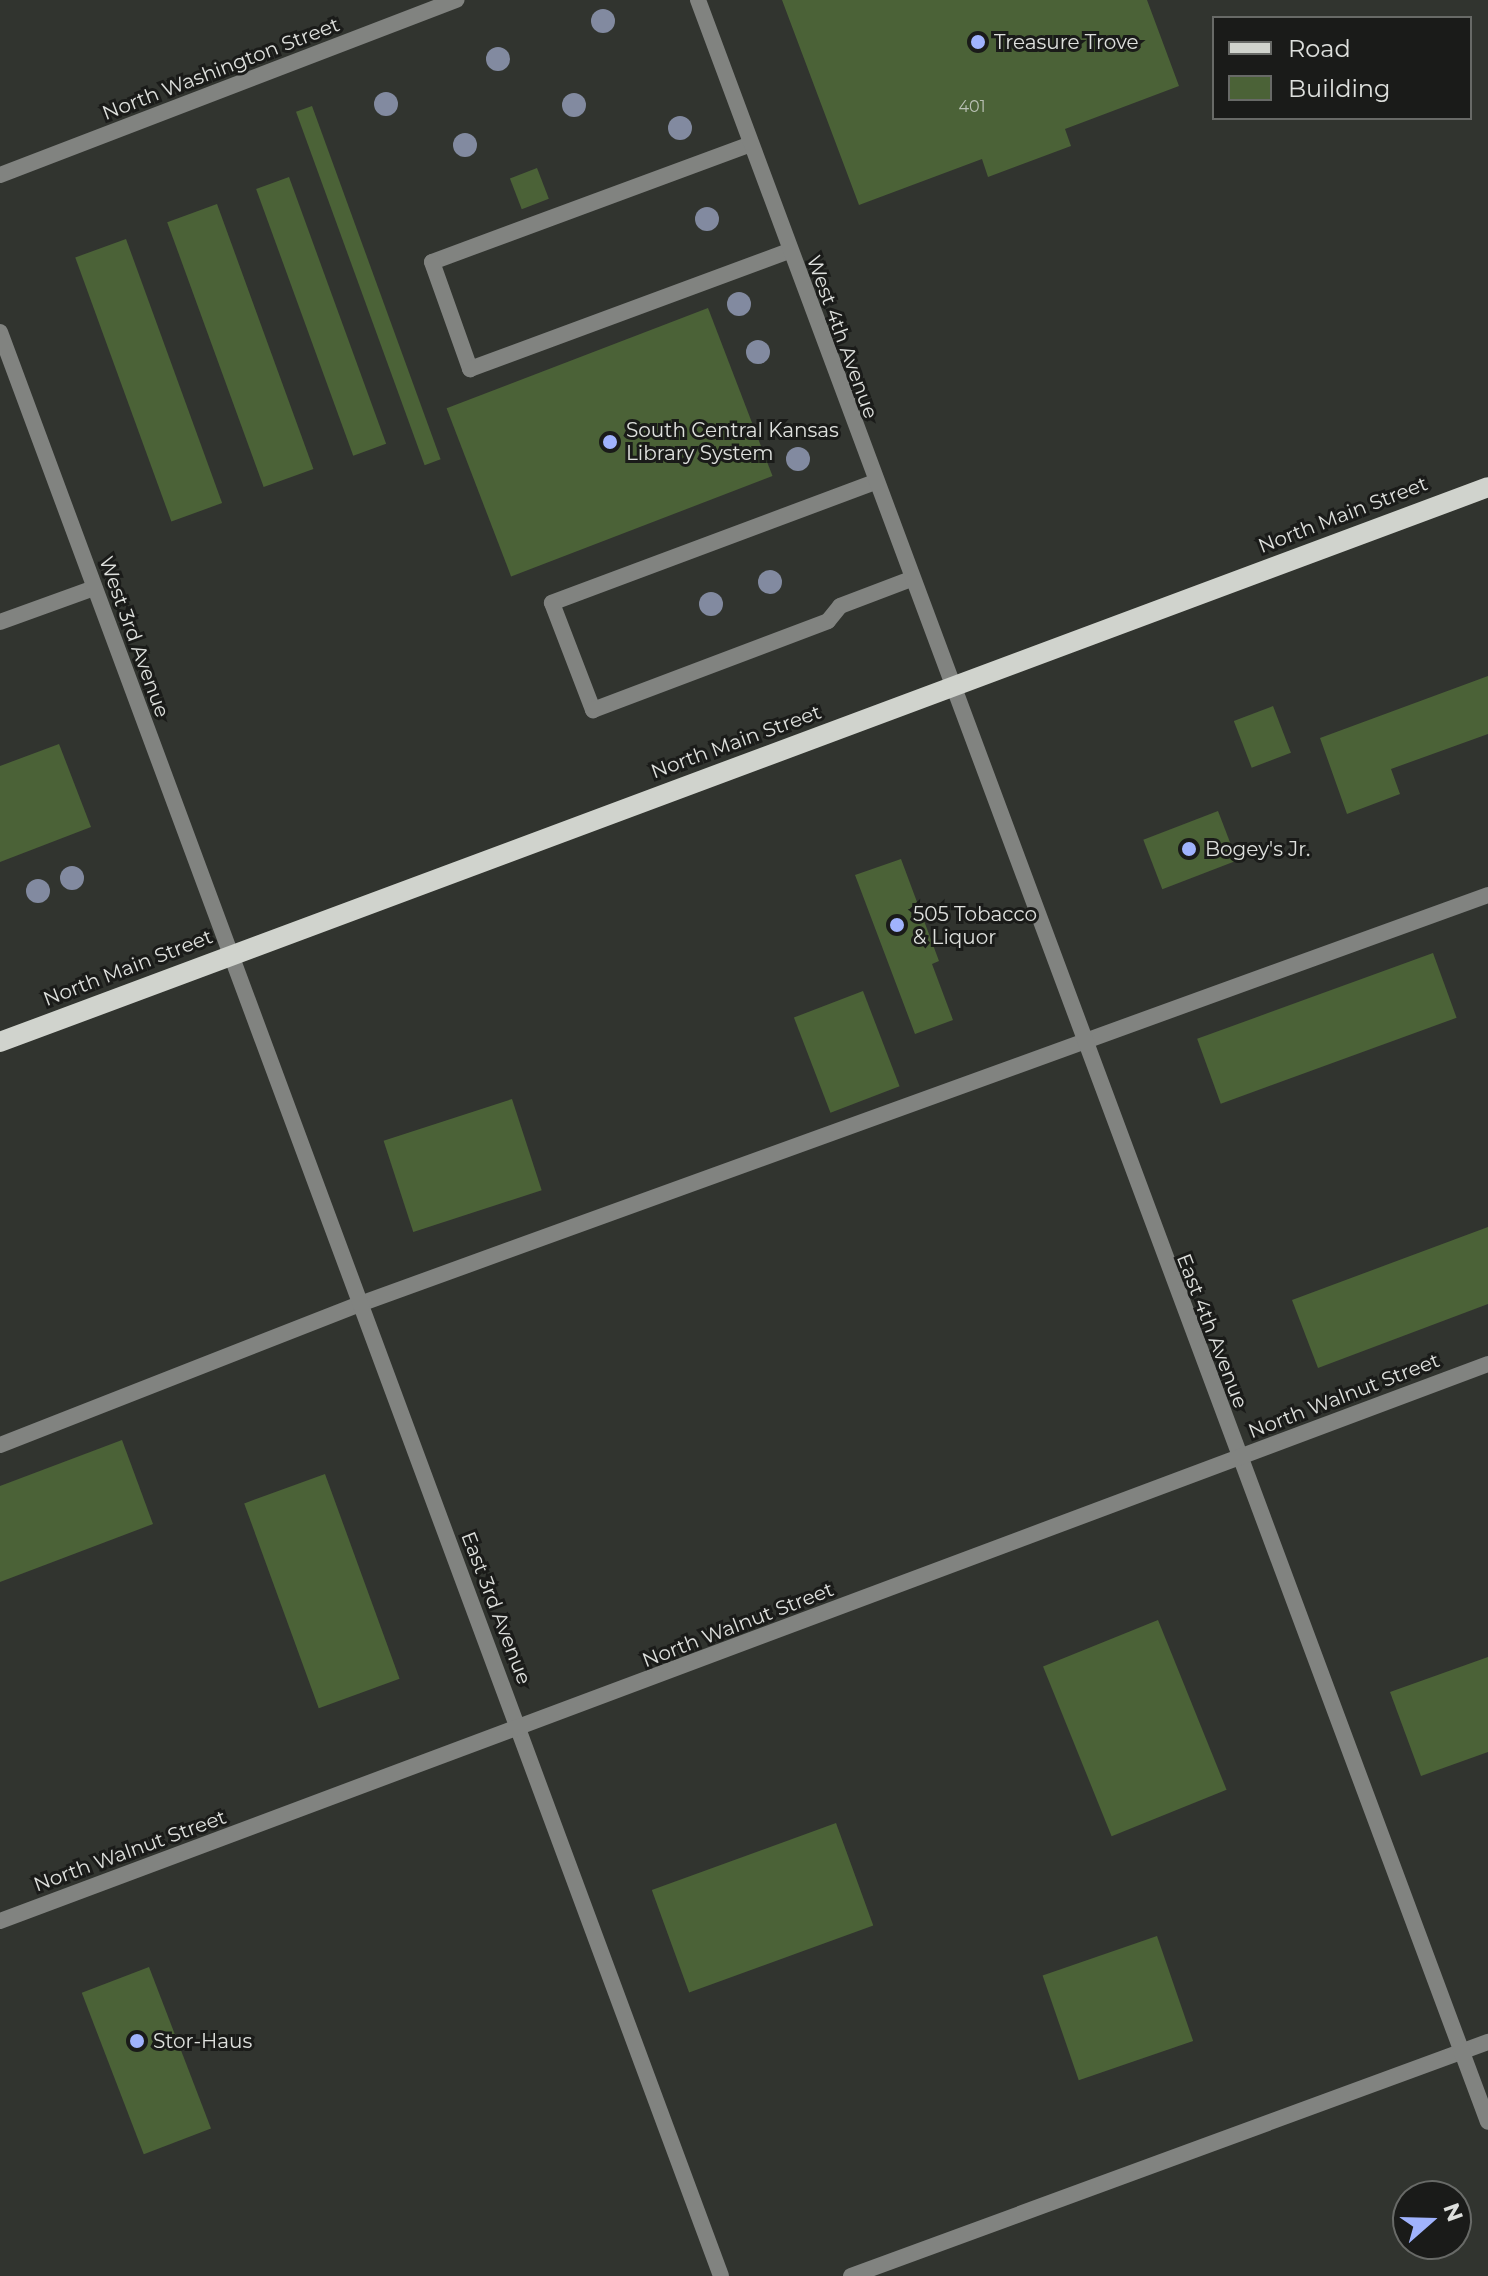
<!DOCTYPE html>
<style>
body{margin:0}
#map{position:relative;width:1488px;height:2276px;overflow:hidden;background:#31342f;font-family:Montserrat,sans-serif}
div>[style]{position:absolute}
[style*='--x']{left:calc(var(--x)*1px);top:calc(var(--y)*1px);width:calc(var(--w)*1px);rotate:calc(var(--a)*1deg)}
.building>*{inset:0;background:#4b6237;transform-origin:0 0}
.service>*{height:16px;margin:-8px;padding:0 8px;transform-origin:8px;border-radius:8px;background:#818380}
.minor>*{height:16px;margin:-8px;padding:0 8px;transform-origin:8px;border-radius:8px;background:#818380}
.primary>*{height:20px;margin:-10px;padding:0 10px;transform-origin:10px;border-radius:10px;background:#d0d3cd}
.trees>*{width:24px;height:24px;margin:-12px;border-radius:50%;background:#828aa0}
.dots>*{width:22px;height:22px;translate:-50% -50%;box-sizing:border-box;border:4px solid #1a1b19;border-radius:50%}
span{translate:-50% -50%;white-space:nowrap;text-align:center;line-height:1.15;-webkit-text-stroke:6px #1a1b19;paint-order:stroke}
.number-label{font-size:16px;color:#b9c0b4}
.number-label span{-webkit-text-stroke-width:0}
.poi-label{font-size:20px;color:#dee0dd}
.left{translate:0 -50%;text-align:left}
.street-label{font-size:20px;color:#dee0dd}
.legend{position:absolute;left:1212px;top:16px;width:260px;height:104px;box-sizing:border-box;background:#1a1b19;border:2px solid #686a67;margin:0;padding:10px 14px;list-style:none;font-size:24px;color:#dee0dd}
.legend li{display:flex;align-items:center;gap:16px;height:40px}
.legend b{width:40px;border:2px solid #686a67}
.north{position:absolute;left:1392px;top:2180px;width:80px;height:80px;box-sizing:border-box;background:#1a1b19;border:2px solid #686a67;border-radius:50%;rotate:70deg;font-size:22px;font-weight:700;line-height:32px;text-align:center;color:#dee0dd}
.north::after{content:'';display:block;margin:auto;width:28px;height:36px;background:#a0b3fd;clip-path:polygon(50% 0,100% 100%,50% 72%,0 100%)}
</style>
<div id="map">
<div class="building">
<div style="clip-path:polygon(782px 0,1147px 0,1179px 86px,1065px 129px,1071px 146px,988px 177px,982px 159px,859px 205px)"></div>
<div style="left:312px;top:106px;width:376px;height:17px;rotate:70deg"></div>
<div style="left:537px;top:168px;width:33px;height:29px;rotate:69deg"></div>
<div style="left:289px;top:177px;width:284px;height:35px;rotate:70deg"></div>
<div style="left:217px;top:204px;width:282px;height:53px;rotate:70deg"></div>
<div style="left:126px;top:239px;width:281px;height:54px;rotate:70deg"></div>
<div style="left:708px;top:308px;width:180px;height:280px;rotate:69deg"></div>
<div style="clip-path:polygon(1488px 676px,1488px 734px,1391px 769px,1400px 794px,1347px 814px,1320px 738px)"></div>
<div style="left:1273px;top:706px;width:50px;height:42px;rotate:69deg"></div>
<div style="clip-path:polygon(59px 744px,91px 827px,0 862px,0 766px)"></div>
<div style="left:1218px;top:811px;width:53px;height:80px;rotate:69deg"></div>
<div style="clip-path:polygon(901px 859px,939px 961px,932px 964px,953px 1020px,915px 1034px,855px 875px)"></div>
<div style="left:1433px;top:953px;width:69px;height:251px;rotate:70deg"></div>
<div style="left:863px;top:991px;width:102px;height:74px;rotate:69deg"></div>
<div style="left:512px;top:1099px;width:96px;height:135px;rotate:72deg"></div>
<div style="clip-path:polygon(1488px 1227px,1488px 1304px,1318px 1368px,1292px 1300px)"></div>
<div style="clip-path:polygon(122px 1440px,153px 1524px,0 1582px,0 1486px)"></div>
<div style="left:325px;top:1474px;width:218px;height:86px;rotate:70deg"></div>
<div style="left:1158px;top:1620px;width:183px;height:124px;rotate:68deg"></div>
<div style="clip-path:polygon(1488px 1657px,1488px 1752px,1421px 1776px,1390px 1692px)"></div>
<div style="left:836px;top:1823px;width:109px;height:196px;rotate:70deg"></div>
<div style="left:1157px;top:1936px;width:111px;height:121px;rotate:71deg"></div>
<div style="left:149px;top:1967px;width:173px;height:72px;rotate:69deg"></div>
</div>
<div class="service">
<div style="--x:751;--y:144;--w:340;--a:159.7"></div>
<div style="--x:432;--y:262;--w:114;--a:70.4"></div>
<div style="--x:470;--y:369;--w:340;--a:-20.3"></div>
<div style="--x:875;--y:482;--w:345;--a:159.5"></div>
<div style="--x:552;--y:603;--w:115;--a:69"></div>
<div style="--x:593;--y:710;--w:251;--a:-20.7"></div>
<div style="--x:828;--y:621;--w:19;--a:-51"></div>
<div style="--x:840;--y:606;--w:76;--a:-20.8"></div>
<div style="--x:0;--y:622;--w:100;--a:-19.9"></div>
<div style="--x:0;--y:1445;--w:387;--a:-21.4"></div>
<div style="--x:360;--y:1304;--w:1200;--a:-19.93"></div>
<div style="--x:851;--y:2276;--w:679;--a:-20.17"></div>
</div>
<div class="minor">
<div style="--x:698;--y:0;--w:2264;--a:69.58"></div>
<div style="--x:0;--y:175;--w:489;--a:-21"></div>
<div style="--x:0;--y:332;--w:2073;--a:69.65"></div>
<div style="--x:0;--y:1921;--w:1589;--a:-20.52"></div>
</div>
<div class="primary">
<div style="--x:0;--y:1042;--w:1588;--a:-20.45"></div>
</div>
<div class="trees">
<div style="left:603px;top:21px"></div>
<div style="left:498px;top:59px"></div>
<div style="left:386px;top:104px"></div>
<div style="left:574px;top:105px"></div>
<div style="left:680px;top:128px"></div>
<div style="left:465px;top:145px"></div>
<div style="left:707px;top:219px"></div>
<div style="left:739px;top:304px"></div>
<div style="left:758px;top:352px"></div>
<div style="left:798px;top:459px"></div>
<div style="left:770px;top:582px"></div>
<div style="left:711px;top:604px"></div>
<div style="left:72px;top:878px"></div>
<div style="left:38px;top:891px"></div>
</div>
<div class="dots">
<div style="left:978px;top:42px;background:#a0b3fd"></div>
<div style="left:610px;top:442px;background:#a0b3fd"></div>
<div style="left:1189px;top:849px;background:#a0b3fd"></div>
<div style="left:897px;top:925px;background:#a0b3fd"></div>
<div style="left:137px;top:2041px;background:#a0b3fd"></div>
</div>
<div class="number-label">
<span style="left:972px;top:107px">401</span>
</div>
<div class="poi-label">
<span class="left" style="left:994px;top:42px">Treasure Trove</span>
<span class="left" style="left:626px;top:442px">South Central Kansas<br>Library System</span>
<span class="left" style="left:1205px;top:849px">Bogey's Jr.</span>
<span class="left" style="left:913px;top:926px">505 Tobacco<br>&amp; Liquor</span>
<span class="left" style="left:153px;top:2041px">Stor-Haus</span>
</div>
<div class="street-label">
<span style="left:221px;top:69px;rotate:-21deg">North Washington Street</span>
<span style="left:842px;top:337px;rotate:70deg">West 4th Avenue</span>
<span style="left:1343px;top:515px;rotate:-21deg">North Main Street</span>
<span style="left:134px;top:637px;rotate:70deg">West 3rd Avenue</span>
<span style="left:736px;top:742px;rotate:-20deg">North Main Street</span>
<span style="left:128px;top:968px;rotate:-21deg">North Main Street</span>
<span style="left:1212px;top:1331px;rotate:69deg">East 4th Avenue</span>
<span style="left:1344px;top:1396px;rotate:-21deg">North Walnut Street</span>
<span style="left:496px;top:1608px;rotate:69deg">East 3rd Avenue</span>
<span style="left:738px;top:1625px;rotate:-21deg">North Walnut Street</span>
<span style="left:130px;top:1851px;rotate:-20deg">North Walnut Street</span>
</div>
<ul class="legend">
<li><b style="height:10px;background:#d0d3cd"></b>Road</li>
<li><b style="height:22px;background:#4b6237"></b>Building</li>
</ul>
<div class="north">N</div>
</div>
